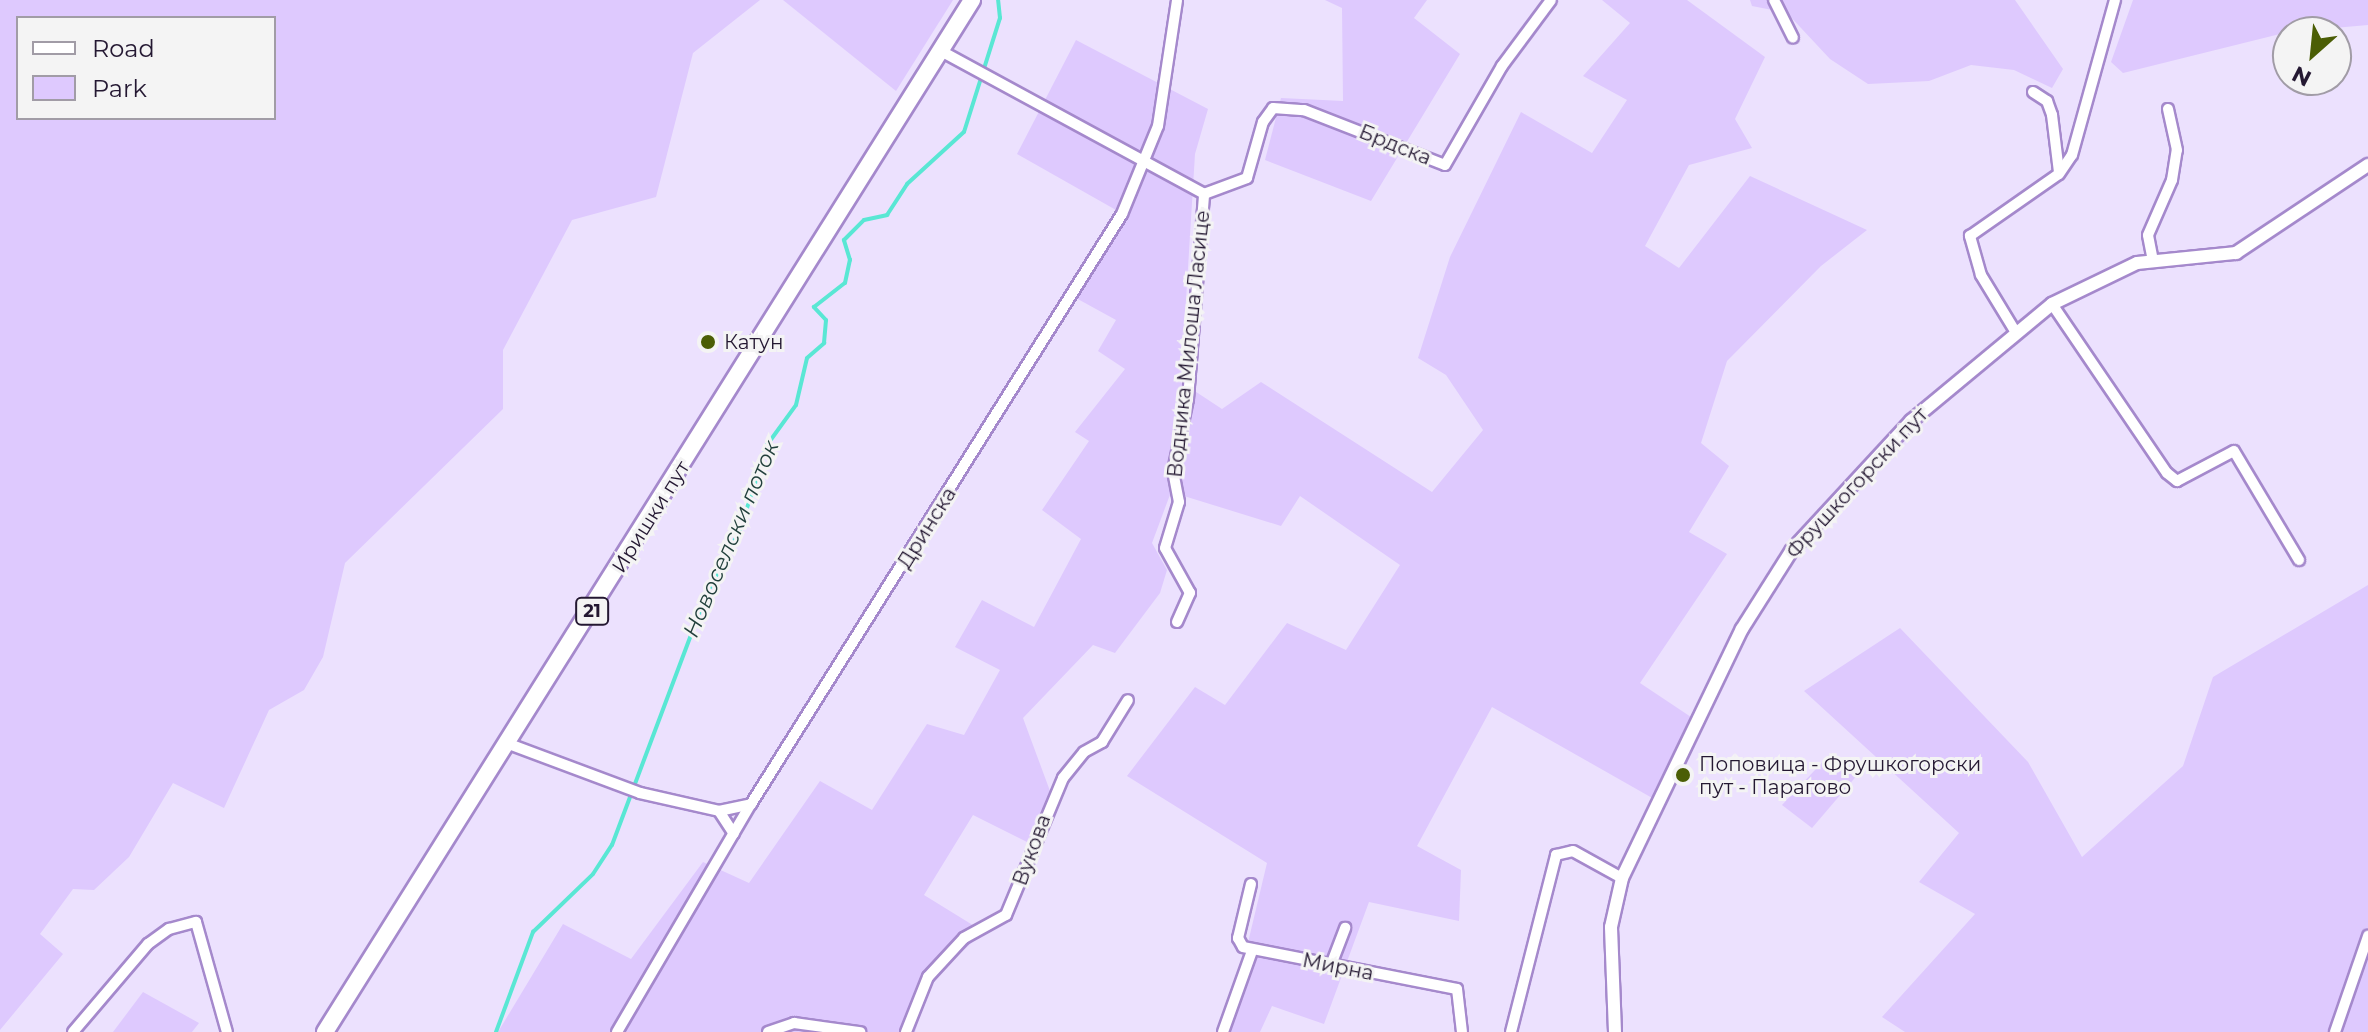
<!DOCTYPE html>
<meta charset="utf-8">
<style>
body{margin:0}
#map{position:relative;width:2368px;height:1032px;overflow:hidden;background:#ece1fe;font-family:Montserrat,sans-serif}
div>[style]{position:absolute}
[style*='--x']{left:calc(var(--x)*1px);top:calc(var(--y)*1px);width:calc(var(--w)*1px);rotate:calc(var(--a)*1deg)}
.green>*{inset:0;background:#dec9fe}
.stream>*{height:4px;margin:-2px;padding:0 2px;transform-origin:2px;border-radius:2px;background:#59e7d4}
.roads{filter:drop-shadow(2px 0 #a589cc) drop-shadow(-2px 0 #a589cc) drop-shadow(0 2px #a589cc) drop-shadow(0 -2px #a589cc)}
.minor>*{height:10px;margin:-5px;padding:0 5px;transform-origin:5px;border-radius:5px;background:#fff}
.tertiary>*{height:12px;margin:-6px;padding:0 6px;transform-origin:6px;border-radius:6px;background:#fff}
.primary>*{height:16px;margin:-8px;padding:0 8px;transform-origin:8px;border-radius:8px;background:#fff}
.dots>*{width:22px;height:22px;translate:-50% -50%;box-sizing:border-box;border:4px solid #f4f4f4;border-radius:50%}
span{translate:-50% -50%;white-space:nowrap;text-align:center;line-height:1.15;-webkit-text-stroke:6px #f4f4f4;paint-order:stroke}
.shield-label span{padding:2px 6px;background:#f4f4f4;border:2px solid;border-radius:6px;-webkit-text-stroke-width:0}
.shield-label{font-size:18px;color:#241832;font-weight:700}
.street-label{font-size:20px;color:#241832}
.poi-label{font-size:20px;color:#241832}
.left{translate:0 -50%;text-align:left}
.water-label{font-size:22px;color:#22403c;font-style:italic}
.legend{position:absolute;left:16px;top:16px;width:260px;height:104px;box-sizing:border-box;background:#f4f4f4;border:2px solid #a19ca6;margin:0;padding:10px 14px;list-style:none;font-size:24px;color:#241832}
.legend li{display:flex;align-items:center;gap:16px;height:40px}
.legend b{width:40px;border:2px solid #a19ca6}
.north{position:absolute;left:2272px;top:16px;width:80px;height:80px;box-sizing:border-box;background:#f4f4f4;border:2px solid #a19ca6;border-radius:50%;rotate:207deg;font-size:22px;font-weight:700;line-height:32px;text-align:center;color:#241832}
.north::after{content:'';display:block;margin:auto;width:28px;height:36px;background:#4b5e05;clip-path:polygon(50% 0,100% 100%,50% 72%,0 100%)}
</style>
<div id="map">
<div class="green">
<div style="clip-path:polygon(evenodd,0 0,760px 0,693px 53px,656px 197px,572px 220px,503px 350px,503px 409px,345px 563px,323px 657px,304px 690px,269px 710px,224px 808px,173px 783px,129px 857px,94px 890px,73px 889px,40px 934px,63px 954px,0 1030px,0 0,18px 18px,274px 18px,274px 118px,18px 118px,18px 18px)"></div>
<div style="clip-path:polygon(783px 0,953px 0,896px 91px)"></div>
<div style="clip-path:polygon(1325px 0,1427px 0,1414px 18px,1460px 54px,1371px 201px,1265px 160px,1281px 98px,1343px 101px,1342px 8px)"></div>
<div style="clip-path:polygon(1602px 0,1687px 0,1765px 57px,1735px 119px,1752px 148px,1689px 165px,1645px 246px,1679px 268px,1750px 176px,1867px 230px,1821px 266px,1727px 361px,1701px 443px,1729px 466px,1689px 532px,1727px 554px,1640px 683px,1691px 717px,1654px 799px,1492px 707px,1417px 846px,1461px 870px,1459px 921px,1369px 902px,1324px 1024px,1272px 1006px,1260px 1032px,1228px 1032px,1257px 956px,1245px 955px,1267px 863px,1127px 776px,1195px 687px,1225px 705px,1287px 623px,1346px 650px,1400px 565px,1300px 496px,1281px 526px,1171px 492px,1152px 543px,1167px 570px,1160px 593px,1115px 653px,1093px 645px,1023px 718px,1050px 791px,1029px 843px,973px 815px,924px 895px,984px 932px,931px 979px,915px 1032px,498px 1032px,563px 924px,631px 959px,703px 862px,749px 883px,820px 781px,872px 810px,927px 724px,964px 735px,1000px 670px,955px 647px,982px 600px,1034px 627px,1081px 539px,1042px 510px,1089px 441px,1075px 432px,1125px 369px,1098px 351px,1116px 320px,1065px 292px,1116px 210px,1017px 154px,1076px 40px,1208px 109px,1195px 154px,1181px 382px,1222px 409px,1261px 382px,1432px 492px,1483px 430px,1446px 375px,1418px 358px,1450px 257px,1521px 112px,1592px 153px,1627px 100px,1583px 76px,1630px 23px)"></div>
<div style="clip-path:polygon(1750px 0,2015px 0,2063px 69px,2052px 88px,2014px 70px,1971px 65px,1929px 81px,1868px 84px,1830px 59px,1787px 13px,1752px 6px)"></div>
<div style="clip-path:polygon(2133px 0,2368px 0,2368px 25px,2288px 32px,2123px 73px,2111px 62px)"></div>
<div style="clip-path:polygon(2368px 585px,2368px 1032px,1905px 1032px,1882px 1017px,1975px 914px,1919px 882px,1959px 833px,1804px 691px,1900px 628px,2028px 762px,2082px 857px,2183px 766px,2213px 677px)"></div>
<div style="clip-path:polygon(1831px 753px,1859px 773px,1812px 828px,1782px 805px)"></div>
<div style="clip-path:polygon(143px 992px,199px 1023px,192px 1032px,113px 1032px)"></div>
</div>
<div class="stream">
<div style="--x:496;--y:1032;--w:107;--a:-69.7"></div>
<div style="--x:533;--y:932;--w:83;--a:-44"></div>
<div style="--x:593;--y:874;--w:35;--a:-57"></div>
<div style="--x:612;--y:845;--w:265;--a:-69.4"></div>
<div style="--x:705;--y:597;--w:76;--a:-62.4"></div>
<div style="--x:740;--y:530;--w:89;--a:-72.4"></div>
<div style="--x:767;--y:445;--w:49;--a:-54.1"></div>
<div style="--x:796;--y:405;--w:48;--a:-76.8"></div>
<div style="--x:807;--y:358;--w:23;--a:-41"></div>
<div style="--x:824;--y:343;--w:23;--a:-85"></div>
<div style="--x:826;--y:320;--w:18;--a:-133"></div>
<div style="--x:814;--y:307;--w:39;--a:-38"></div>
<div style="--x:845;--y:283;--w:24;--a:-78"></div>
<div style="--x:850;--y:260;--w:21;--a:-107"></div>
<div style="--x:844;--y:240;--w:28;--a:-45"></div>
<div style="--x:864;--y:220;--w:24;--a:-12"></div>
<div style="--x:887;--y:215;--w:37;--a:-57"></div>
<div style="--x:907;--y:184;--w:77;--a:-42.4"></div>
<div style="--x:964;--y:132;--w:120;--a:-72.5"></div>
<div style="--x:1000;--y:18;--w:18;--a:-96"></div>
</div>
<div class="roads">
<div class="minor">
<div style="--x:1774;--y:0;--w:42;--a:63.4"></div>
<div style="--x:941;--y:51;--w:299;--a:28.5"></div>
<div style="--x:2033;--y:92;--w:17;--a:33"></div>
<div style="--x:2047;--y:101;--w:15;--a:70"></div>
<div style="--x:2052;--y:115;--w:57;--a:83"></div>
<div style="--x:1204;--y:194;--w:46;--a:-20.4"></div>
<div style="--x:1247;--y:178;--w:58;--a:-74.1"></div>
<div style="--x:1263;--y:122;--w:17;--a:-54"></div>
<div style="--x:1273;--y:108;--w:31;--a:4"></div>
<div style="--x:1304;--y:110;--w:151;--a:21.3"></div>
<div style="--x:1445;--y:165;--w:114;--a:-60.1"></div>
<div style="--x:1502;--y:66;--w:82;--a:-53.4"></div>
<div style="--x:2153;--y:261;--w:26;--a:-101"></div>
<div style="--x:2148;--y:235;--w:60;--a:-66.4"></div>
<div style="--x:2172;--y:180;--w:30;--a:-81"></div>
<div style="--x:2177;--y:150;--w:42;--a:-102.4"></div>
<div style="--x:2052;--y:304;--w:204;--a:55.8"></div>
<div style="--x:2167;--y:473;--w:13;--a:39"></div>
<div style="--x:2177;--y:481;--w:64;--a:-27.8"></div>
<div style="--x:2234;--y:451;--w:127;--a:59.2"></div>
<div style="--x:2015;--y:331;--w:66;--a:-121.3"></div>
<div style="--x:1981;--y:275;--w:41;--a:-105.8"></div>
<div style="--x:1970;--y:236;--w:108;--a:-34.9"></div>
<div style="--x:2059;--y:174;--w:23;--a:-56"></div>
<div style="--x:2072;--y:155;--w:161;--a:-74.5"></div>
<div style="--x:1177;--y:622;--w:32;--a:-66"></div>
<div style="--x:1190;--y:593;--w:51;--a:-119.1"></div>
<div style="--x:1165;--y:548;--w:48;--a:-73.1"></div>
<div style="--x:1179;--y:502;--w:32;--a:-101"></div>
<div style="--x:1173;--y:471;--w:74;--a:-78.2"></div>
<div style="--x:1188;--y:399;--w:206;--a:-85.5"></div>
<div style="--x:509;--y:744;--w:140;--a:20.5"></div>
<div style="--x:640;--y:793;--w:81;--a:12.8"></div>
<div style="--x:719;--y:811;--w:27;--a:57"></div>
<div style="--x:719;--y:811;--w:33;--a:-12"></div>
<div style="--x:1251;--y:884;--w:56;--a:103.5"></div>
<div style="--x:1238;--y:938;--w:10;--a:61"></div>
<div style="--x:1243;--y:947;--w:218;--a:11.1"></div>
<div style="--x:1457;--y:989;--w:43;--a:83.4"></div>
<div style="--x:1331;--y:965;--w:40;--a:-69"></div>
<div style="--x:73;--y:1032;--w:116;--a:-49.6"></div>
<div style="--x:148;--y:944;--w:26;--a:-36"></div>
<div style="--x:169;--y:929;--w:28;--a:-15"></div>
<div style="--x:196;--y:922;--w:114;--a:74.3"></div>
<div style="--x:617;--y:1032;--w:264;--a:-59.6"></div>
<div style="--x:751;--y:804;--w:697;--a:-57.84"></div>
<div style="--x:1122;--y:214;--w:95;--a:-67.8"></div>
<div style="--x:1158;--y:126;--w:127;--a:-81.4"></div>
<div style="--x:768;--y:1032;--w:28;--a:-19"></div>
<div style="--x:794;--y:1023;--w:67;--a:7.8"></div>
<div style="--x:906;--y:1032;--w:59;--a:-68.2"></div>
<div style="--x:928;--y:977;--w:53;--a:-47.3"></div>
<div style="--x:964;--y:938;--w:48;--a:-28.7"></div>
<div style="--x:1006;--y:915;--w:148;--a:-67.4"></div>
<div style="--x:1063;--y:778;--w:33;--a:-51"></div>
<div style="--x:1084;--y:752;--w:21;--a:-29"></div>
<div style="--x:1102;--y:742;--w:49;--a:-58.2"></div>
<div style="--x:1223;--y:1032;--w:86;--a:-70.3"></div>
<div style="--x:1511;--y:1032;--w:183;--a:-75.7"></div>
<div style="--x:1556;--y:855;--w:17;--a:-13"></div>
<div style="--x:1573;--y:851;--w:56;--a:28.9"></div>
<div style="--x:2335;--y:1032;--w:102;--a:-71"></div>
</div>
<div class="tertiary">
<div style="--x:1615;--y:1032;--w:105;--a:-92.2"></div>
<div style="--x:1611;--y:927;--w:50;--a:-77.3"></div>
<div style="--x:1622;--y:878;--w:276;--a:-64.3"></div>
<div style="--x:1742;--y:629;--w:93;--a:-57.7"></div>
<div style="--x:1792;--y:550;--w:176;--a:-47.3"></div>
<div style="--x:1911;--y:421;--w:183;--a:-39.7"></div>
<div style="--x:2052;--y:304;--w:94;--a:-25.8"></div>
<div style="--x:2137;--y:263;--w:100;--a:-5.8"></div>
<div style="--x:2236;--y:253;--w:159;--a:-33.7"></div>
</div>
<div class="primary">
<div style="--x:325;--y:1032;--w:1218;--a:-57.91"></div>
</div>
</div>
<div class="dots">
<div style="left:708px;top:342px;background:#4b5e05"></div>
<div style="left:1683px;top:775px;background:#4b5e05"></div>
</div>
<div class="shield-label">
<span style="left:592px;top:611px">21</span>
</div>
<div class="street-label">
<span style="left:1395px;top:145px;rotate:22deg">Брдска</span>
<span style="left:1189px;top:344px;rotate:-84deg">Водника Милоша Ласице</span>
<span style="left:1857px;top:483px;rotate:-47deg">Фрушкогорски пут</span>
<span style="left:651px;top:517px;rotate:-58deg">Иришки пут</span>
<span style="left:927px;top:528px;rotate:-58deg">Дринска</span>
<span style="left:1032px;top:850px;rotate:-70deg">Вукова</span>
<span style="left:1338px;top:967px;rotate:11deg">Мирна</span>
</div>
<div class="poi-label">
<span class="left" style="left:724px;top:342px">Катун</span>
<span class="left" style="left:1699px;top:776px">Поповица - Фрушкогорски<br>пут - Парагово</span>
</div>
<div class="water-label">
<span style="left:731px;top:539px;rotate:-67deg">Новоселски поток</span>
</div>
<ul class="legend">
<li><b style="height:10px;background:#fff"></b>Road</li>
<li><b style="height:22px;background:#dec9fe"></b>Park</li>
</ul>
<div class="north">N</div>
</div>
